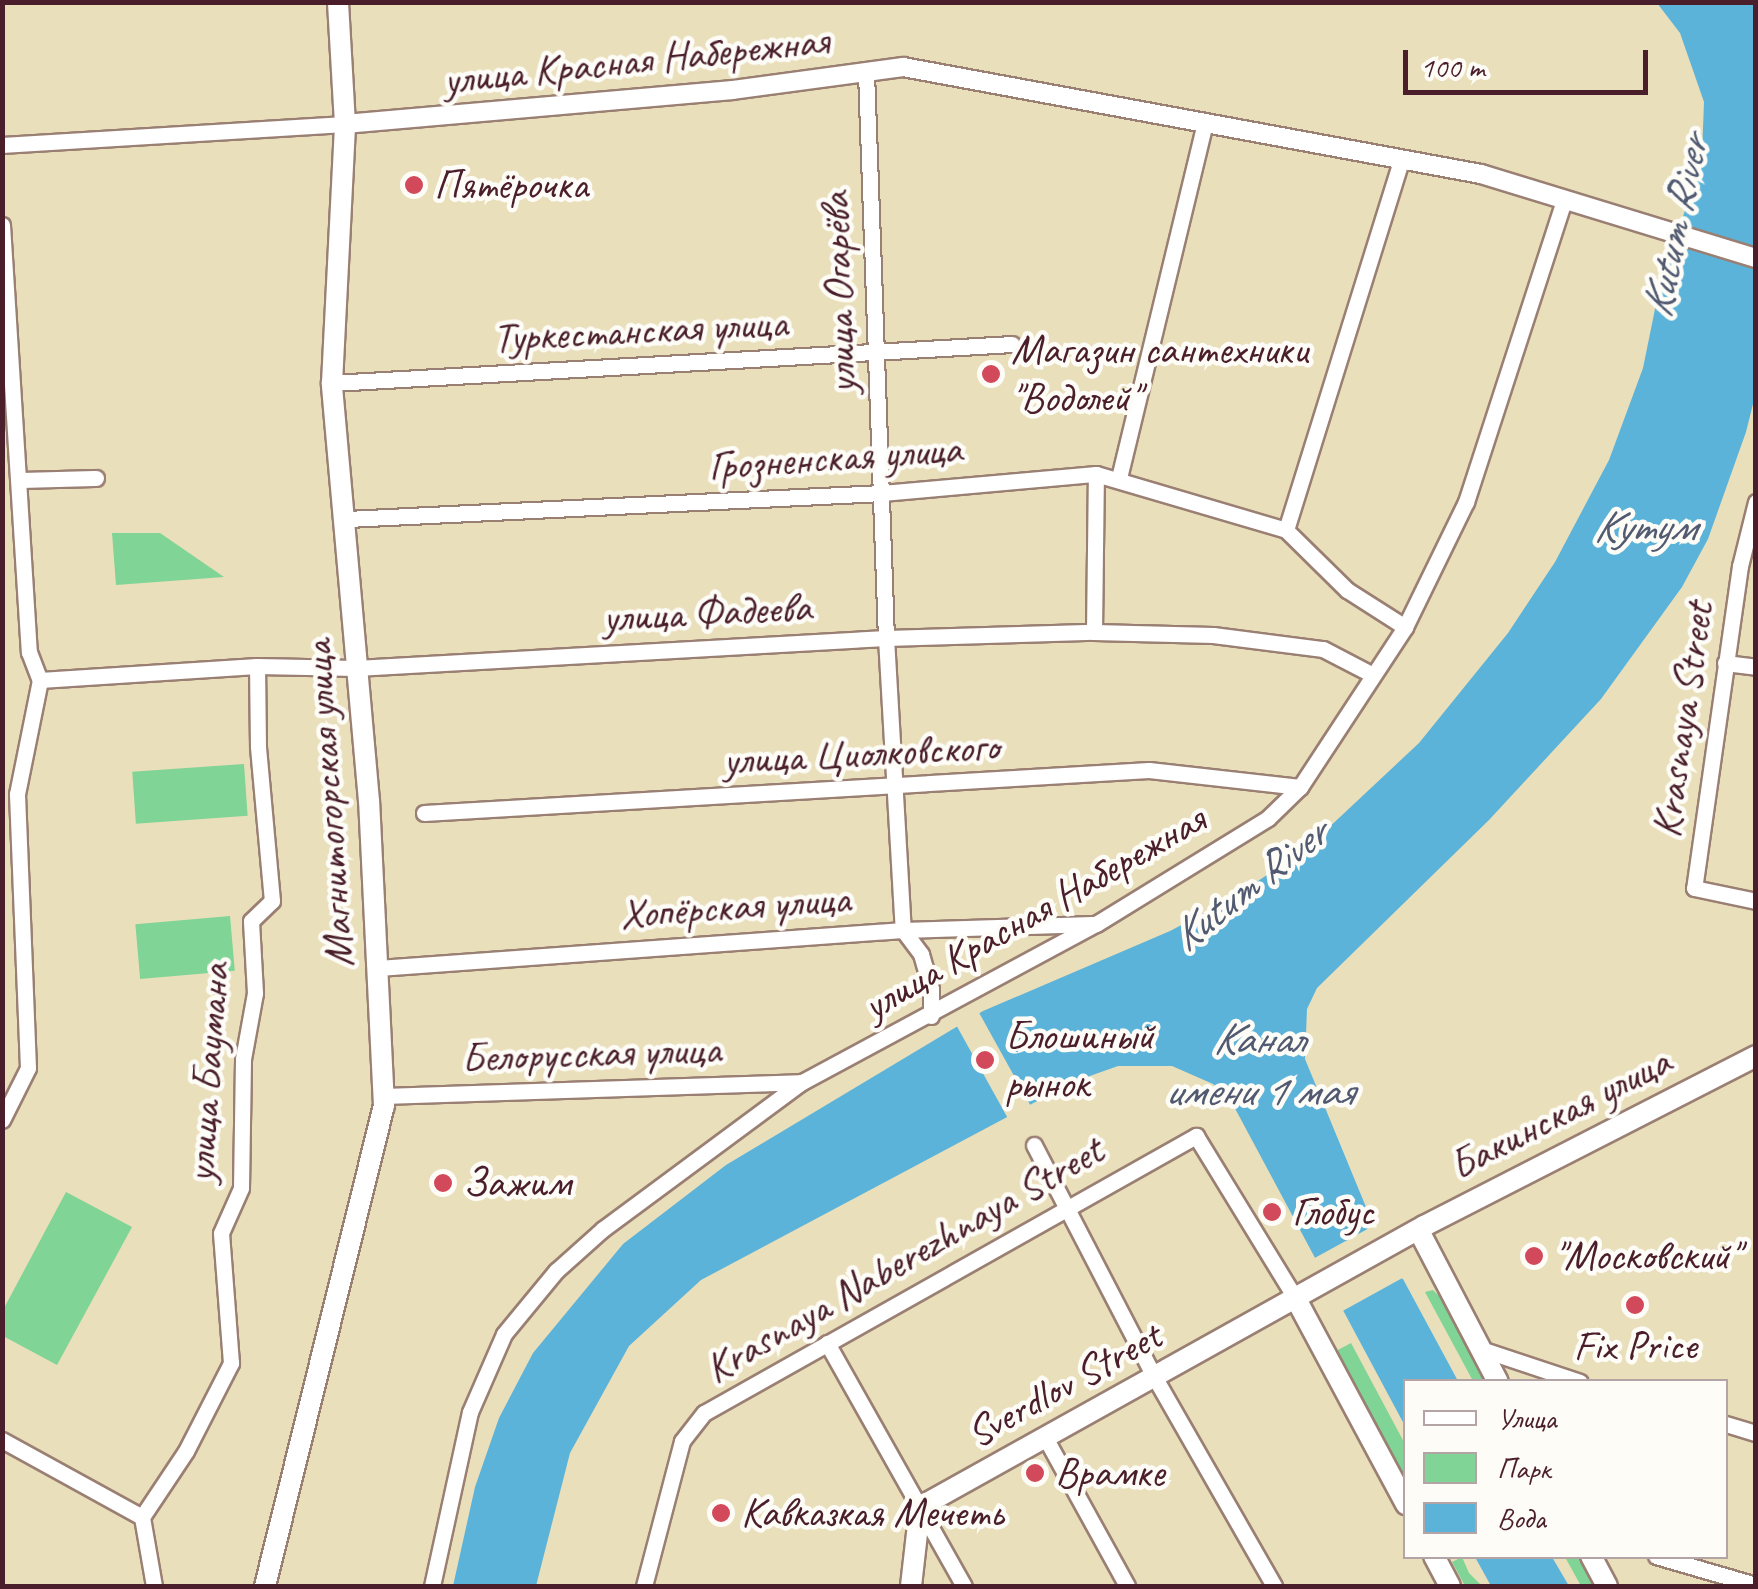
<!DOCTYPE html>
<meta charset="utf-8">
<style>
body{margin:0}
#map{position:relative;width:1758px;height:1589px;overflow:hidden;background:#eadfbb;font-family:Caveat,sans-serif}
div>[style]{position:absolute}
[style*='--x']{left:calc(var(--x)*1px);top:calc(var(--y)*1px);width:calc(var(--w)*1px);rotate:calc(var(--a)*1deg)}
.green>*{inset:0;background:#7fd496;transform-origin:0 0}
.water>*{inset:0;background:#5cb3d9}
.pier>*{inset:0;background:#eadfbb;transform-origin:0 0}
.roads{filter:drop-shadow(2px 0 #9a7f73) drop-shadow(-2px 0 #9a7f73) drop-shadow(0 2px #9a7f73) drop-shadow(0 -2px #9a7f73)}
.minor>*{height:15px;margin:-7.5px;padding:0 7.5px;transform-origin:7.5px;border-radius:7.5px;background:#fff}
.tertiary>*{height:18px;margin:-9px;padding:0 9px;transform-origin:9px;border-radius:9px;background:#fff}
.secondary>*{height:20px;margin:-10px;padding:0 10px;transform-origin:10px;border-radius:10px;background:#fff}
.dots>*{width:28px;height:28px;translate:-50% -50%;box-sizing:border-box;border:5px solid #fdfcf7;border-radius:50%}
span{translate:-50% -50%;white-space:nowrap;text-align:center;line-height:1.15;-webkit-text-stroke:9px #fdfcf7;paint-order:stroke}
.street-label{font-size:42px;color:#4a1f2b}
.poi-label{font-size:42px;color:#4a1f2b}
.left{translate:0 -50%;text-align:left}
.water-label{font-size:45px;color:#515a71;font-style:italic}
.frame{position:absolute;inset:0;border:5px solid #4a1f2b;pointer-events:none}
.legend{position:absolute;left:1403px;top:1379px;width:325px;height:180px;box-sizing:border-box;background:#fdfcf7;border:2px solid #b5a4a5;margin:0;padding:12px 18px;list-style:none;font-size:30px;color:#4a1f2b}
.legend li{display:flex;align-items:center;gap:20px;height:50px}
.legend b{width:50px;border:2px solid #b5a4a5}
.scale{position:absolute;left:1403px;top:50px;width:245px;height:45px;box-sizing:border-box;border:5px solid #4a1f2b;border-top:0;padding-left:12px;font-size:30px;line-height:35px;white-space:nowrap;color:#4a1f2b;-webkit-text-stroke:8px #fdfcf7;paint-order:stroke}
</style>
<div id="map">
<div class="green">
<div style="clip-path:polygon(112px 533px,160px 533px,224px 577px,116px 585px)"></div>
<div style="left:244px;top:764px;width:52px;height:112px;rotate:86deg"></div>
<div style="left:230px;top:916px;width:55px;height:95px;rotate:85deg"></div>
<div style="clip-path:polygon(66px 1192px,132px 1227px,57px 1365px,3px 1336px,3px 1310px)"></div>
<div style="clip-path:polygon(1433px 1290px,1444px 1301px,1487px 1381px,1473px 1381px,1425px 1292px)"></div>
<div style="clip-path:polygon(1351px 1343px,1405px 1444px,1405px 1477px,1336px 1351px)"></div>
<div style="clip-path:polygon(1462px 1557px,1469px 1573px,1482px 1586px,1465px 1586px,1452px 1562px)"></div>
<div style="clip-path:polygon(1565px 1557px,1582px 1557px,1599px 1586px,1581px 1586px)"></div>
</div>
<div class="water">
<div style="clip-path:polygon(1657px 3px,1755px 3px,1755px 396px,1746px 432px,1708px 539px,1682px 587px,1601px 699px,1489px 820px,1317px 988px,1307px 1009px,1305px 1059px,1366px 1207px,1367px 1224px,1387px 1272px,1403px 1279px,1458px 1381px,1406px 1382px,1405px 1426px,1231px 1101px,1213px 1084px,1172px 1066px,1118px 1066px,1073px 1082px,701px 1280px,629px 1346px,570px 1453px,536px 1586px,453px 1586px,475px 1487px,499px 1418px,533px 1353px,623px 1244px,726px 1165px,983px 1011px,1170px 931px,1233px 898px,1308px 847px,1419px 743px,1508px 633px,1555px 562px,1609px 460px,1643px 368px,1655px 309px,1702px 154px,1704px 102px,1680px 33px)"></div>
<div style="clip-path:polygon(1475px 1557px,1552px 1557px,1569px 1586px,1491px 1586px)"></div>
</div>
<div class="pier">
<div style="left:977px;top:1009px;width:114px;height:26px;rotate:61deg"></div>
<div style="clip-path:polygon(1373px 1226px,1391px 1269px,1406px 1276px,1339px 1313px,1311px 1260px)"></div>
</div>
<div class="roads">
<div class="minor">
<div style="--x:866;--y:72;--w:566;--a:87.98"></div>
<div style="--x:886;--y:638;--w:292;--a:86.7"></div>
<div style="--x:2;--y:145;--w:344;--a:-3.5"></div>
<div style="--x:2;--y:225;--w:428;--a:86.4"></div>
<div style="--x:29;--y:652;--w:30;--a:69"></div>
<div style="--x:40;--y:680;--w:116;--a:101.4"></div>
<div style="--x:17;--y:794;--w:274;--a:87.7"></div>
<div style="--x:28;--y:1068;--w:58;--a:116.6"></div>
<div style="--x:332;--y:383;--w:681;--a:-3.28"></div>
<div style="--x:1119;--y:478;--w:366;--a:-76.4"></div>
<div style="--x:19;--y:480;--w:77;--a:-1.5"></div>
<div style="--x:1756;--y:502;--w:66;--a:104"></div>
<div style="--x:1740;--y:566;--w:325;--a:98.1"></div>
<div style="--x:1694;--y:888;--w:63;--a:11.8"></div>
<div style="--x:347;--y:519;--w:536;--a:-2.78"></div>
<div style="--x:882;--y:493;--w:215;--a:-5.1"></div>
<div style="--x:1096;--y:474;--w:198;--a:16.4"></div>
<div style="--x:1286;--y:530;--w:86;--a:44.5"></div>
<div style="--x:1347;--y:590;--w:69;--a:32.5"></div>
<div style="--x:1286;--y:530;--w:387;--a:-72.7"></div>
<div style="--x:1094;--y:632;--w:158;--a:-89.3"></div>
<div style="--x:1725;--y:663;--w:31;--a:7"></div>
<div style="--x:40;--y:680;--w:217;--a:-3.7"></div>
<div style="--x:257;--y:666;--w:99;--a:1.2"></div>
<div style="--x:356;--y:668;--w:531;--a:-3.24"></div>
<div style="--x:886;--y:638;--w:208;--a:-1.7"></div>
<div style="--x:1094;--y:632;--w:119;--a:1.4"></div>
<div style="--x:1213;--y:635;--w:111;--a:7.3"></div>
<div style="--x:1323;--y:649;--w:54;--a:27.5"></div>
<div style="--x:424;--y:813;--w:726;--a:-3.39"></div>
<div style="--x:1149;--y:770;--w:152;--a:6.4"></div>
<div style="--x:903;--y:930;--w:30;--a:53"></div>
<div style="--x:921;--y:954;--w:36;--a:74"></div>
<div style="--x:931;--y:989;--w:27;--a:90"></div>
<div style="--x:378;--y:968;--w:526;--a:-4.14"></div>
<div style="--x:903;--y:930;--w:189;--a:-1.8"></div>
<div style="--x:383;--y:1096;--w:416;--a:-1.9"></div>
<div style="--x:1034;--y:1145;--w:263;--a:62.6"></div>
<div style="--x:1155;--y:1378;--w:240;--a:60.2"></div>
<div style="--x:827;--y:1343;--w:279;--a:60.6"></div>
<div style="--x:1481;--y:1349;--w:104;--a:18.4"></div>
<div style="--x:1726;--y:1424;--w:31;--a:17"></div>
<div style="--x:1046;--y:1439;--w:168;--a:61.1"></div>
<div style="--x:2;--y:1440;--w:160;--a:28.8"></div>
<div style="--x:1656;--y:1556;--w:104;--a:16.2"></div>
<div style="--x:154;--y:1586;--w:70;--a:-99.9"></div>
<div style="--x:142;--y:1517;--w:79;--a:-56.3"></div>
<div style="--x:186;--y:1451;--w:99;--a:-62.9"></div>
<div style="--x:231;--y:1363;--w:130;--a:-94.4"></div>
<div style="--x:221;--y:1233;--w:49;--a:-66"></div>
<div style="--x:241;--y:1188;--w:129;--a:-89.1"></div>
<div style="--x:243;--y:1059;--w:67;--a:-79.7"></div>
<div style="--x:255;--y:993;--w:72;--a:-93.2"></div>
<div style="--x:251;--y:921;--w:29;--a:-44"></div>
<div style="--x:272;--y:901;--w:156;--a:-95.2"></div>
<div style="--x:258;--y:746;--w:80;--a:-90.7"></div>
<div style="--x:432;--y:1586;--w:178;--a:-77.7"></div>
<div style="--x:470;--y:1412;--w:85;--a:-66.4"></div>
<div style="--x:504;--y:1334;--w:82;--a:-50.5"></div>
<div style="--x:556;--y:1271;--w:63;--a:-41.8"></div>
<div style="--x:603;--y:1229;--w:247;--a:-36.5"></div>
<div style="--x:802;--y:1082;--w:334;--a:-28.3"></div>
<div style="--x:1096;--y:924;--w:202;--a:-31.6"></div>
<div style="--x:1268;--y:818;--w:45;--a:-44.1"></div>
<div style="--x:1300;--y:787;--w:191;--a:-56.7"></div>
<div style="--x:1405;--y:627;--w:139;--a:-64"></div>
<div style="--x:1466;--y:502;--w:317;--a:-72"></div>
<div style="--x:644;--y:1586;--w:150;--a:-75.3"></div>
<div style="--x:682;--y:1441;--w:36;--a:-52"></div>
<div style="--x:704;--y:1413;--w:565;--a:-29.38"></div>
<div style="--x:1196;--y:1136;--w:191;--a:58.5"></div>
</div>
<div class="tertiary">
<div style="--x:345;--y:124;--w:389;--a:-5"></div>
<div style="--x:733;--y:90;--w:172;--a:-7.7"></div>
<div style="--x:903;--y:67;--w:588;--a:10.49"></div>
<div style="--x:1481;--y:174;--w:288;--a:17"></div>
</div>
<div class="secondary">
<div style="--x:1419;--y:1231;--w:170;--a:62.4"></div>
<div style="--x:1296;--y:1299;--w:233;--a:61.8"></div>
<div style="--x:1434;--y:1556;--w:34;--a:62"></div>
<div style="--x:1591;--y:1556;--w:34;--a:62"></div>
<div style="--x:265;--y:1586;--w:495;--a:-76.1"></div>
<div style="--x:384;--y:1106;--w:305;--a:-92.8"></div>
<div style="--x:369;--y:801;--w:420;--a:-95.1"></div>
<div style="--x:332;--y:383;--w:259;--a:-87.1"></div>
<div style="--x:345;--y:124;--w:122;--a:-93.3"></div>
<div style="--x:911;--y:1586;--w:80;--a:-83.5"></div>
<div style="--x:920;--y:1507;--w:577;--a:-29.14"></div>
<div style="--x:1424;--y:1226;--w:373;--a:-27.1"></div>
</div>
</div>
<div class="dots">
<div style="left:414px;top:185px;background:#d1495b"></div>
<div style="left:991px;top:374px;background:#d1495b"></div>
<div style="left:985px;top:1060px;background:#d1495b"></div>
<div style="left:443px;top:1183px;background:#d1495b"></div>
<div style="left:1272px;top:1212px;background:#d1495b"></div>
<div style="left:1534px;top:1256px;background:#d1495b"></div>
<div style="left:1635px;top:1305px;background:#d1495b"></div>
<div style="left:1035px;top:1473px;background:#d1495b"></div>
<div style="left:721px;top:1513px;background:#d1495b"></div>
</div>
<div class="street-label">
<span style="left:636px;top:61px;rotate:-6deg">улица Красная Набережная</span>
<span style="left:839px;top:293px;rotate:-92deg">улица Огарёва</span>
<span style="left:640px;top:331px;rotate:-3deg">Туркестанская улица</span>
<span style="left:835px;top:458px;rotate:-4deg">Грозненская улица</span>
<span style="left:707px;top:613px;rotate:-3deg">улица Фадеева</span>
<span style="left:1683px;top:720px;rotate:-82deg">Krasnaya Street</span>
<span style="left:861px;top:754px;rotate:-3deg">улица Циолковского</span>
<span style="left:329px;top:804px;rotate:-94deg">Магнитогорская улица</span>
<span style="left:735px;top:907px;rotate:-4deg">Хопёрская улица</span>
<span style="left:1034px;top:913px;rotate:-30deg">улица Красная Набережная</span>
<span style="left:591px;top:1054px;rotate:-2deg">Белорусская улица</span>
<span style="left:208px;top:1073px;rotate:-86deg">улица Баумана</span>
<span style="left:1560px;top:1114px;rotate:-27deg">Бакинская улица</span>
<span style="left:904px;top:1260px;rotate:-30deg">Krasnaya Naberezhnaya Street</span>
<span style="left:1064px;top:1385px;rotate:-29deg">Sverdlov Street</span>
</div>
<div class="poi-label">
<span class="left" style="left:434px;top:185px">Пятёрочка</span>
<span class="left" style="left:1011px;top:374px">Магазин сантехники<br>"Водолей"</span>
<span class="left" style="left:1005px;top:1060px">Блошиный<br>рынок</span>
<span class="left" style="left:463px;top:1183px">Зажим</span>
<span class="left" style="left:1292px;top:1212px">Глобус</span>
<span class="left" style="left:1554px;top:1256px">"Московский"</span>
<span style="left:1635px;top:1346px">Fix Price</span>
<span class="left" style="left:1055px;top:1473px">Врамке</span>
<span class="left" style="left:741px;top:1513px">Кавказкая Мечеть</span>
</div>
<div class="water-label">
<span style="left:1675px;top:227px;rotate:-78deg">Kutum River</span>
<span style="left:1644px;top:527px">Кутум</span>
<span style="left:1249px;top:885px;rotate:-38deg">Kutum River</span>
<span style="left:1258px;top:1065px">Канал<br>имени 1 мая</span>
</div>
<div class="frame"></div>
<ul class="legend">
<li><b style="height:12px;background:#fff"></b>Улица</li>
<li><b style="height:28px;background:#7fd496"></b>Парк</li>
<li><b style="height:28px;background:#5cb3d9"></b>Вода</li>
</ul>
<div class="scale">100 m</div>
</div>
